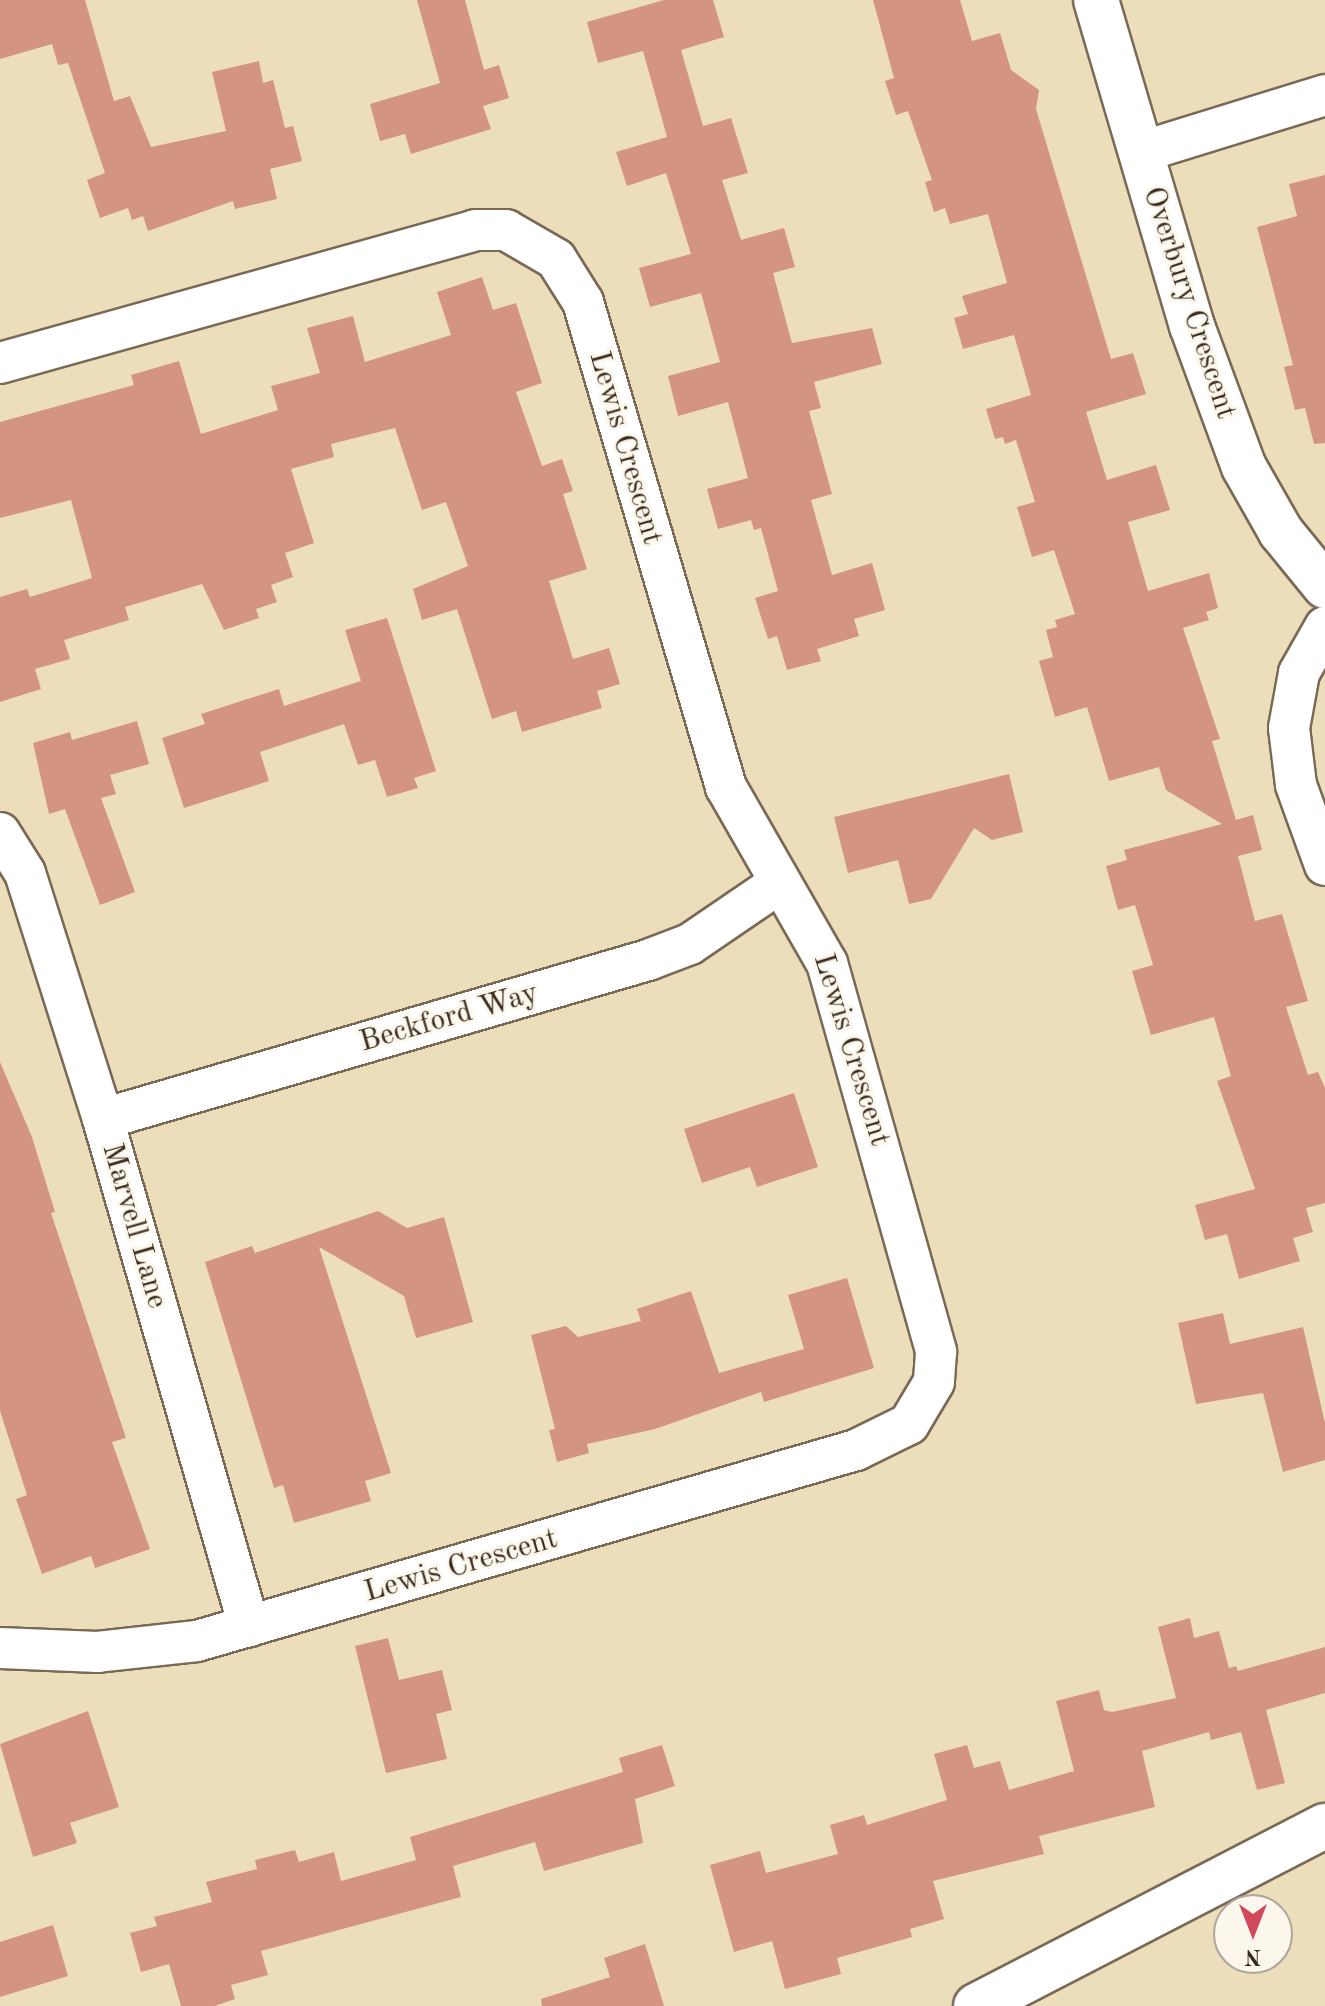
<!DOCTYPE html>
<style>
body{margin:0}
#map{position:relative;width:1325px;height:2006px;overflow:hidden;background:#eddebb;font-family:"Old Standard TT",serif}
div>[style]{position:absolute}
[style*='--x']{left:calc(var(--x)*1px);top:calc(var(--y)*1px);width:calc(var(--w)*1px);rotate:calc(var(--a)*1deg)}
.building>*{inset:0;background:#d39581}
.roads{filter:drop-shadow(2px 0 #796955) drop-shadow(-2px 0 #796955) drop-shadow(0 2px #796955) drop-shadow(0 -2px #796955)}
.minor>*{height:40px;margin:-20px;padding:0 20px;transform-origin:20px;border-radius:20px;background:#fff}
.tertiary>*{height:44px;margin:-22px;padding:0 22px;transform-origin:22px;border-radius:22px;background:#fff}
span{translate:-50% -50%;white-space:nowrap;text-align:center;line-height:1.15;-webkit-text-stroke:6px #fbf7ec;paint-order:stroke}
.street-label{font-size:30px;color:#3b2a1e}
.north{position:absolute;left:1213px;top:1894px;width:80px;height:80px;box-sizing:border-box;background:#fbf7ec;border:2px solid #aea59a;border-radius:50%;rotate:180deg;font-size:22px;font-weight:700;line-height:32px;text-align:center;color:#3b2a1e}
.north::after{content:'';display:block;margin:auto;width:28px;height:36px;background:#d1495b;clip-path:polygon(50% 0,100% 100%,50% 72%,0 100%)}
</style>
<div id="map">
<div class="building">
<div style="clip-path:polygon(0 0,85px 0,114px 101px,130px 96px,151px 147px,226px 131px,212px 72px,259px 61px,263px 83px,273px 80px,285px 128px,293px 126px,302px 161px,270px 169px,277px 199px,235px 209px,233px 201px,148px 231px,143px 216px,132px 220px,128px 208px,100px 218px,87px 180px,105px 173px,68px 63px,58px 65px,52px 44px,0 59px)"></div>
<div style="clip-path:polygon(417px 0,465px 0,484px 70px,499px 65px,509px 98px,483px 106px,491px 129px,411px 154px,405px 134px,380px 141px,370px 104px,440px 83px)"></div>
<div style="clip-path:polygon(664px 0,713px 0,724px 37px,681px 50px,703px 126px,731px 118px,748px 173px,722px 180px,741px 240px,784px 228px,795px 267px,773px 273px,792px 343px,872px 328px,882px 364px,814px 382px,821px 408px,809px 411px,832px 494px,811px 500px,832px 575px,872px 563px,885px 610px,854px 619px,859px 636px,817px 649px,821px 661px,787px 670px,777px 636px,768px 639px,755px 598px,778px 591px,761px 528px,754px 530px,751px 520px,718px 529px,707px 489px,748px 478px,728px 402px,678px 416px,668px 376px,720px 362px,701px 293px,650px 307px,639px 268px,691px 254px,666px 173px,627px 186px,616px 152px,667px 137px,643px 51px,598px 63px,587px 22px)"></div>
<div style="clip-path:polygon(873px 0,960px 0,972px 41px,1000px 33px,1011px 70px,1039px 90px,1036px 109px,1111px 359px,1133px 353px,1146px 394px,1086px 412px,1107px 480px,1156px 465px,1170px 510px,1128px 522px,1148px 591px,1209px 573px,1218px 608px,1206px 612px,1209px 620px,1183px 628px,1220px 739px,1212px 741px,1236px 820px,1253px 815px,1262px 850px,1238px 856px,1255px 921px,1282px 914px,1308px 1001px,1286px 1007px,1308px 1075px,1318px 1072px,1325px 1088px,1325px 1203px,1306px 1208px,1313px 1232px,1293px 1238px,1300px 1261px,1239px 1279px,1227px 1234px,1205px 1240px,1195px 1205px,1255px 1189px,1217px 1081px,1231px 1076px,1214px 1017px,1151px 1035px,1132px 971px,1153px 965px,1135px 905px,1118px 910px,1106px 866px,1127px 860px,1124px 850px,1222px 824px,1166px 790px,1159px 767px,1109px 781px,1087px 707px,1055px 717px,1039px 661px,1053px 657px,1046px 630px,1057px 627px,1055px 620px,1075px 614px,1054px 550px,1032px 557px,1017px 507px,1035px 502px,1016px 440px,1005px 444px,1003px 437px,995px 439px,986px 409px,1031px 395px,1014px 335px,963px 349px,954px 318px,968px 314px,962px 296px,1007px 283px,988px 214px,950px 224px,945px 208px,934px 212px,925px 182px,932px 180px,908px 111px,896px 115px,885px 81px,894px 78px)"></div>
<div style="clip-path:polygon(1325px 175px,1325px 443px,1314px 444px,1305px 408px,1295px 410px,1284px 367px,1293px 365px,1257px 227px,1297px 216px,1289px 184px)"></div>
<div style="clip-path:polygon(482px 277px,493px 310px,516px 303px,542px 383px,516px 392px,542px 466px,562px 459px,573px 491px,563px 494px,587px 569px,549px 581px,573px 659px,609px 648px,620px 684px,597px 691px,602px 708px,522px 732px,516px 711px,492px 719px,457px 609px,422px 620px,413px 589px,468px 566px,446px 502px,422px 510px,395px 428px,331px 444px,334px 457px,291px 469px,314px 543px,285px 553px,293px 577px,271px 585px,277px 602px,256px 609px,259px 618px,224px 630px,202px 584px,125px 607px,129px 620px,64px 640px,70px 659px,35px 669px,41px 689px,0 702px,0 597px,27px 589px,30px 597px,92px 578px,71px 500px,0 518px,0 422px,134px 385px,131px 375px,179px 361px,201px 434px,278px 410px,271px 386px,320px 373px,307px 328px,353px 316px,365px 362px,451px 335px,437px 292px)"></div>
<div style="clip-path:polygon(387px 618px,436px 771px,414px 778px,418px 788px,387px 797px,375px 760px,358px 765px,344px 724px,260px 752px,269px 781px,184px 808px,162px 738px,205px 724px,201px 714px,279px 689px,284px 706px,361px 681px,345px 630px)"></div>
<div style="clip-path:polygon(137px 721px,149px 764px,110px 775px,116px 794px,101px 798px,135px 892px,100px 905px,65px 809px,49px 814px,33px 743px,70px 732px,72px 740px)"></div>
<div style="clip-path:polygon(1009px 774px,1023px 832px,992px 840px,974px 828px,931px 899px,909px 904px,898px 860px,848px 873px,834px 817px)"></div>
<div style="clip-path:polygon(0 1062px,32px 1137px,55px 1212px,51px 1213px,126px 1438px,112px 1442px,150px 1549px,95px 1568px,91px 1556px,42px 1574px,16px 1499px,27px 1495px,0 1411px)"></div>
<div style="clip-path:polygon(794px 1093px,818px 1167px,757px 1187px,750px 1167px,702px 1183px,684px 1129px)"></div>
<div style="clip-path:polygon(378px 1211px,407px 1228px,444px 1217px,473px 1322px,416px 1338px,404px 1296px,319px 1247px,391px 1473px,365px 1481px,371px 1501px,294px 1523px,283px 1485px,274px 1488px,205px 1262px,252px 1246px,255px 1253px)"></div>
<div style="clip-path:polygon(847px 1278px,874px 1368px,764px 1402px,761px 1392px,655px 1429px,587px 1444px,589px 1453px,557px 1462px,549px 1430px,555px 1429px,531px 1335px,566px 1326px,578px 1337px,641px 1321px,637px 1309px,691px 1291px,719px 1373px,804px 1349px,788px 1295px)"></div>
<div style="clip-path:polygon(1223px 1313px,1230px 1344px,1303px 1327px,1325px 1423px,1325px 1460px,1283px 1472px,1263px 1393px,1196px 1404px,1178px 1323px)"></div>
<div style="clip-path:polygon(1190px 1618px,1194px 1638px,1219px 1631px,1229px 1668px,1236px 1666px,1238px 1671px,1325px 1647px,1325px 1693px,1266px 1710px,1285px 1783px,1257px 1790px,1241px 1732px,1211px 1740px,1209px 1732px,1142px 1751px,1155px 1807px,1039px 1836px,1044px 1854px,933px 1881px,944px 1919px,910px 1929px,912px 1937px,837px 1958px,841px 1974px,785px 1989px,772px 1941px,734px 1952px,710px 1865px,760px 1851px,766px 1873px,838px 1854px,830px 1825px,864px 1815px,867px 1825px,947px 1800px,934px 1754px,967px 1745px,974px 1768px,1000px 1761px,1009px 1790px,1074px 1771px,1056px 1701px,1099px 1690px,1104px 1710px,1112px 1712px,1176px 1698px,1158px 1627px)"></div>
<div style="clip-path:polygon(388px 1638px,399px 1680px,442px 1670px,452px 1710px,436px 1714px,447px 1759px,386px 1773px,355px 1646px)"></div>
<div style="clip-path:polygon(88px 1711px,119px 1807px,70px 1823px,77px 1843px,33px 1857px,0 1744px)"></div>
<div style="clip-path:polygon(662px 1745px,675px 1786px,635px 1799px,643px 1843px,544px 1871px,535px 1842px,453px 1866px,461px 1897px,261px 1951px,268px 1975px,231px 1985px,235px 1999px,215px 2006px,181px 2006px,169px 1964px,141px 1972px,130px 1933px,157px 1926px,154px 1917px,212px 1902px,206px 1882px,257px 1869px,255px 1860px,295px 1850px,299px 1862px,334px 1852px,341px 1881px,416px 1860px,410px 1837px,623px 1772px,619px 1758px)"></div>
<div style="clip-path:polygon(53px 1925px,68px 1976px,0 1997px,0 1942px)"></div>
<div style="clip-path:polygon(645px 1944px,664px 2006px,542px 2006px,541px 1999px,610px 1977px,604px 1958px)"></div>
</div>
<div class="roads">
<div class="minor">
<div style="--x:1141;--y:152;--w:193;--a:-17.2"></div>
<div style="--x:0;--y:363;--w:493;--a:-15.6"></div>
<div style="--x:475;--y:230;--w:31;--a:0"></div>
<div style="--x:506;--y:230;--w:58;--a:30.1"></div>
<div style="--x:556;--y:259;--w:51;--a:57.9"></div>
<div style="--x:583;--y:302;--w:506;--a:73.57"></div>
<div style="--x:726;--y:787;--w:203;--a:60.2"></div>
<div style="--x:827;--y:963;--w:404;--a:74.3"></div>
<div style="--x:936;--y:1352;--w:30;--a:94"></div>
<div style="--x:934;--y:1382;--w:49;--a:120.8"></div>
<div style="--x:909;--y:1424;--w:59;--a:153.9"></div>
<div style="--x:856;--y:1450;--w:686;--a:163.84"></div>
<div style="--x:197;--y:1641;--w:100;--a:173.7"></div>
<div style="--x:98;--y:1652;--w:98;--a:-177.7"></div>
<div style="--x:1325;--y:627;--w:53;--a:119.5"></div>
<div style="--x:1299;--y:673;--w:56;--a:100.3"></div>
<div style="--x:1289;--y:728;--w:57;--a:83"></div>
<div style="--x:1296;--y:785;--w:85;--a:70.1"></div>
<div style="--x:0;--y:833;--w:47;--a:58"></div>
<div style="--x:25;--y:873;--w:258;--a:72.4"></div>
<div style="--x:103;--y:1119;--w:528;--a:73.94"></div>
<div style="--x:103;--y:1119;--w:568;--a:-16.26"></div>
<div style="--x:648;--y:960;--w:45;--a:-20.9"></div>
<div style="--x:690;--y:944;--w:107;--a:-34.3"></div>
</div>
<div class="tertiary">
<div style="--x:1096;--y:0;--w:340;--a:73.6"></div>
<div style="--x:1192;--y:326;--w:150;--a:69.8"></div>
<div style="--x:1244;--y:467;--w:75;--a:60.4"></div>
<div style="--x:1281;--y:532;--w:70;--a:50.8"></div>
<div style="--x:976;--y:2006;--w:393;--a:-27.3"></div>
</div>
</div>
<div class="street-label">
<span style="left:1189px;top:303px;rotate:72deg">Overbury Crescent</span>
<span style="left:625px;top:448px;rotate:74deg">Lewis Crescent</span>
<span style="left:449px;top:1018px;rotate:-16deg">Beckford Way</span>
<span style="left:851px;top:1050px;rotate:73deg">Lewis Crescent</span>
<span style="left:134px;top:1226px;rotate:74deg">Marvell Lane</span>
<span style="left:461px;top:1566px;rotate:-16deg">Lewis Crescent</span>
</div>
<div class="north">N</div>
</div>
